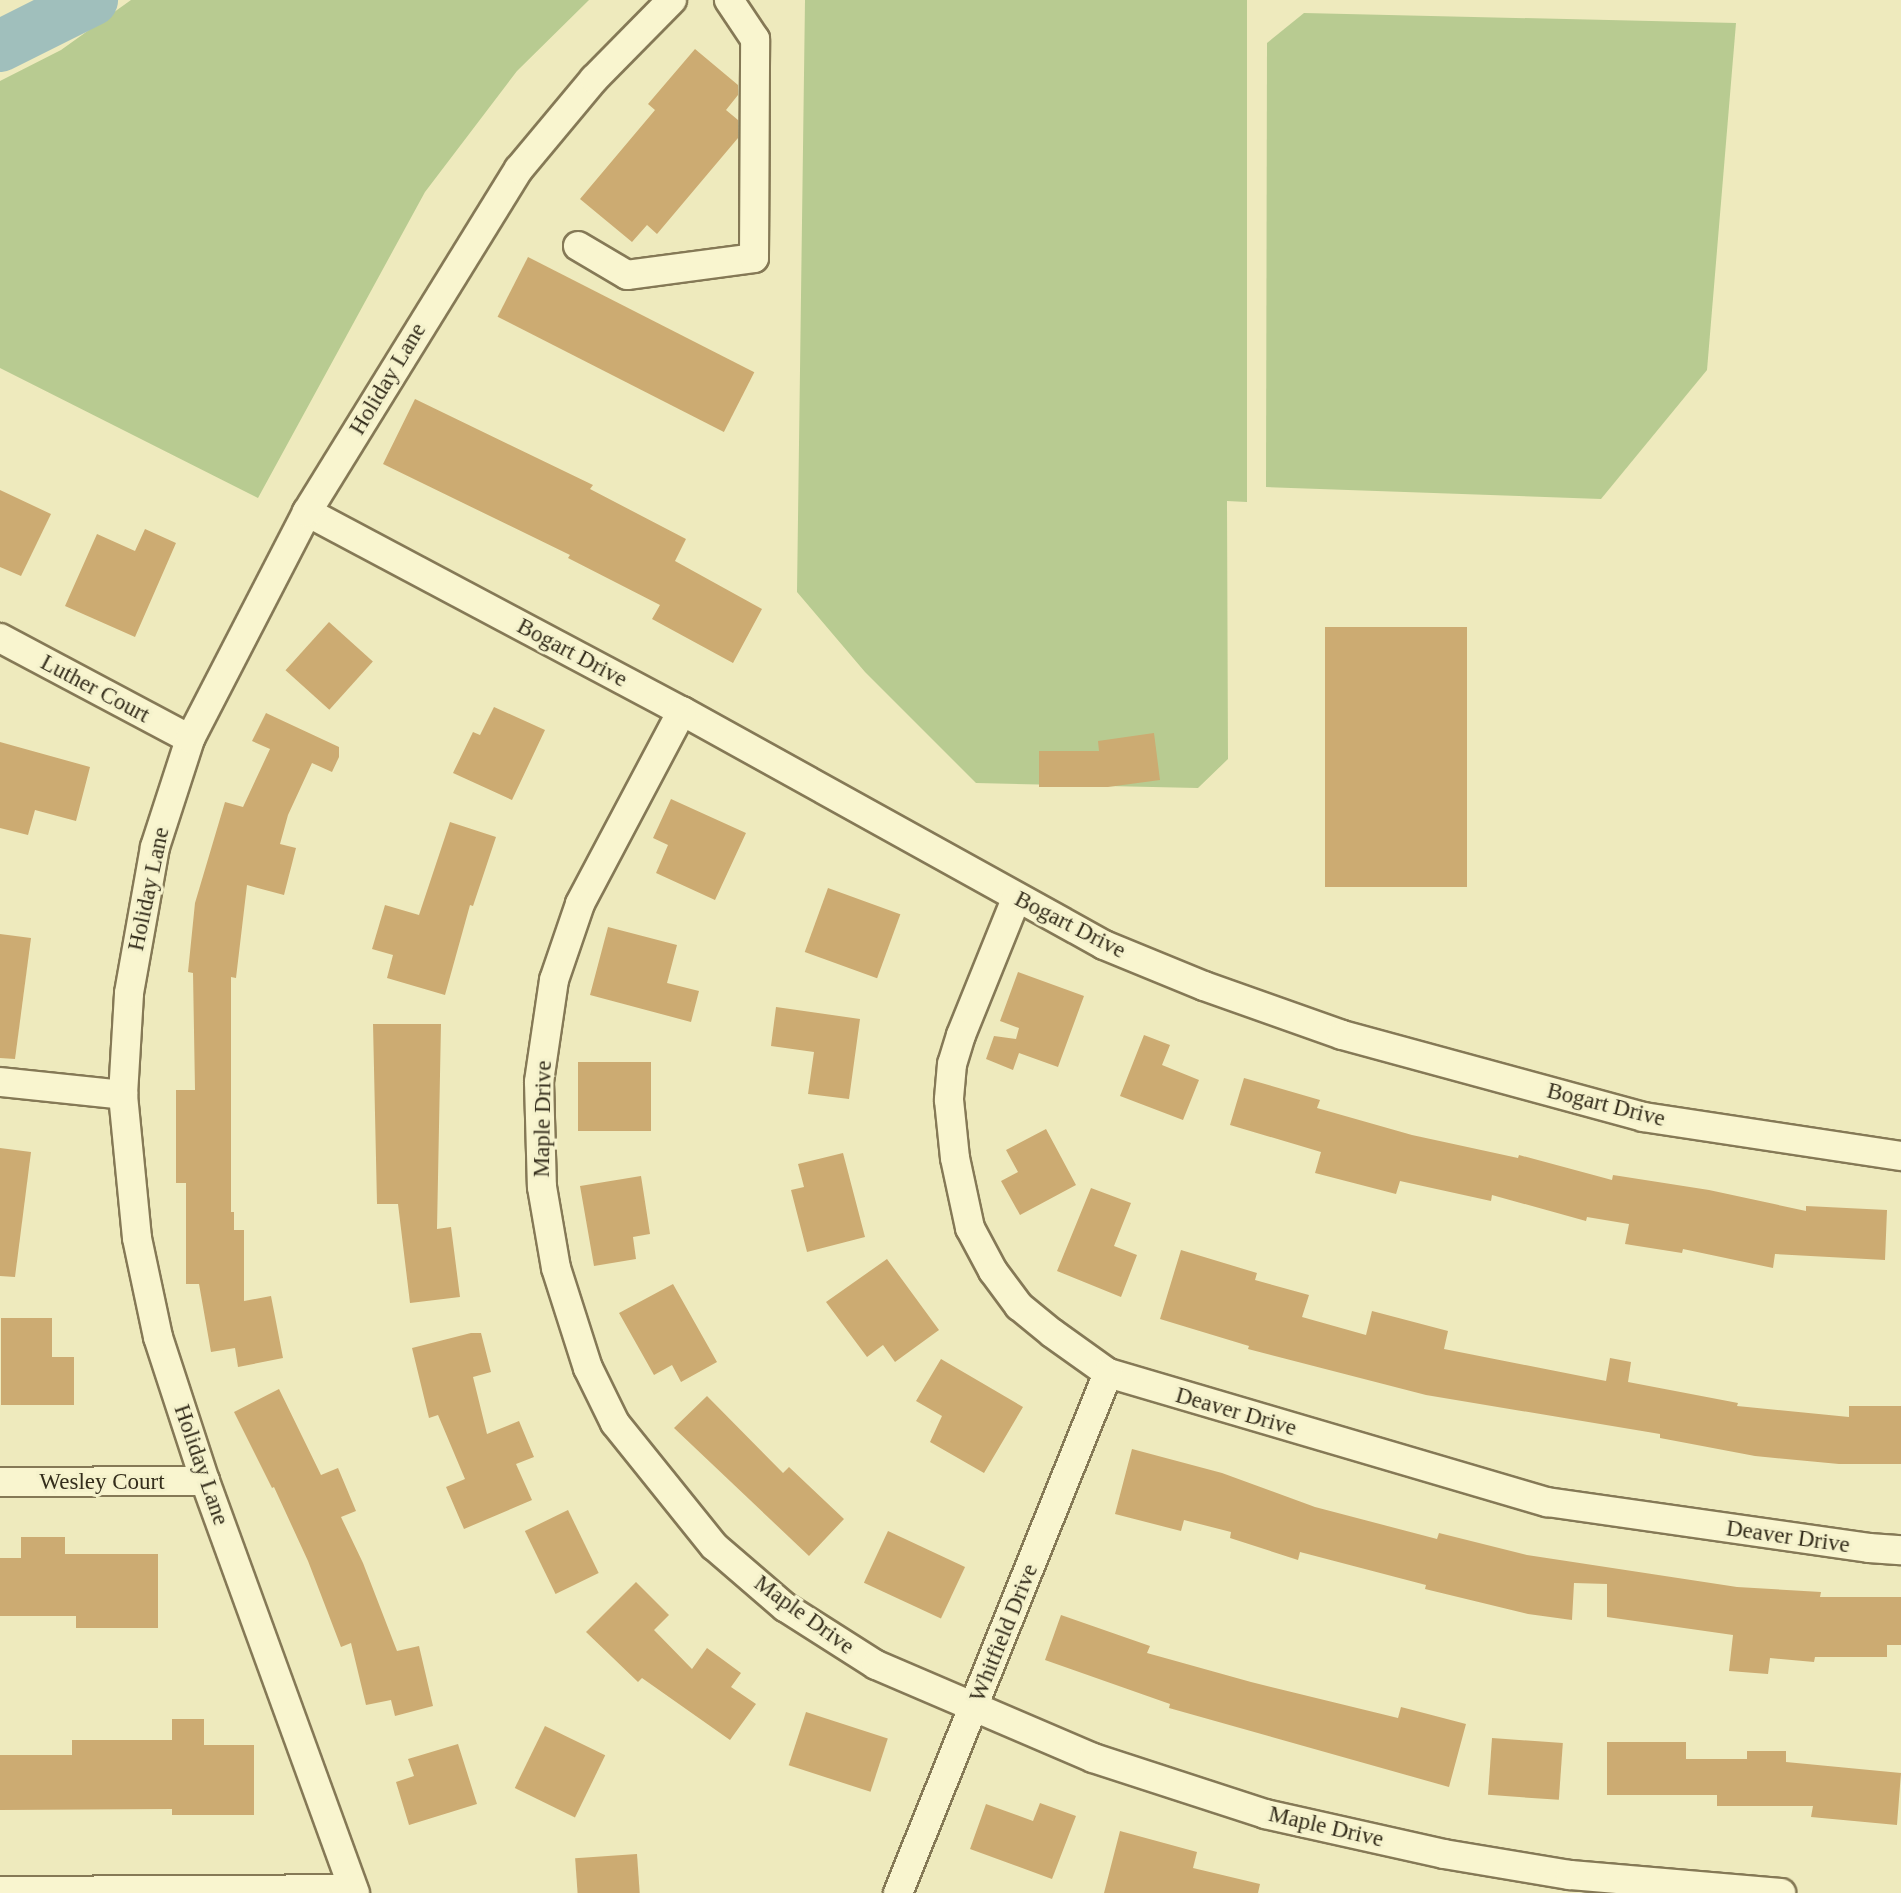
<!DOCTYPE html>
<style>
body{margin:0}
#map{position:relative;width:1901px;height:1893px;overflow:hidden;background:#eeeabd;font-family:Georgia,serif}
div>[style]{position:absolute}
[style*='--x']{left:calc(var(--x)*1px);top:calc(var(--y)*1px);width:calc(var(--w)*1px);rotate:calc(var(--a)*1deg)}
.green>*{inset:0;background:#b8cb91}
.river>*{height:52px;margin:-26px;padding:0 26px;transform-origin:26px;border-radius:26px;background:#a0bfbc}
.building>*{inset:0;background:#ccab72;transform-origin:0 0}
.roads{filter:drop-shadow(2px 0 #857956) drop-shadow(-2px 0 #857956) drop-shadow(0 2px #857956) drop-shadow(0 -2px #857956)}
.minor>*{height:28px;margin:-14px;padding:0 14px;transform-origin:14px;border-radius:14px;background:#f9f5cf}
span{translate:-50% -50%;white-space:nowrap;text-align:center;line-height:1.15;-webkit-text-stroke:6px #f5f2cc;paint-order:stroke}
.street-label{font-size:23px;color:#342d1b}
</style>
<div id="map">
<div class="green">
<div style="clip-path:polygon(131px 0,589px 0,517px 71px,425px 192px,258px 498px,0 368px,0 81px,61px 50px)"></div>
<div style="clip-path:polygon(805px 0,1247px 0,1247px 502px,1227px 501px,1228px 759px,1198px 788px,976px 783px,865px 672px,797px 592px)"></div>
<div style="clip-path:polygon(1304px 13px,1736px 23px,1707px 370px,1601px 499px,1266px 487px,1267px 43px)"></div>
</div>
<div class="river">
<div style="--x:0;--y:46;--w:103;--a:-26.6"></div>
</div>
<div class="building">
<div style="clip-path:polygon(695px 49px,738px 85px,738px 95px,726px 110px,738px 120px,738px 138px,657px 234px,647px 225px,632px 242px,580px 199px,655px 110px,648px 104px)"></div>
<div style="left:528px;top:257px;width:254px;height:67px;rotate:27deg"></div>
<div style="clip-path:polygon(415px 399px,593px 485px,590px 489px,686px 539px,675px 561px,762px 609px,733px 663px,652px 619px,660px 605px,568px 558px,570px 555px,383px 464px)"></div>
<div style="clip-path:polygon(0 490px,51px 514px,21px 576px,0 567px)"></div>
<div style="clip-path:polygon(145px 529px,176px 543px,135px 637px,65px 606px,97px 534px,135px 551px)"></div>
<div style="left:329px;top:622px;width:59px;height:65px;rotate:42deg"></div>
<div style="left:1467px;top:627px;width:260px;height:142px;rotate:90deg"></div>
<div style="clip-path:polygon(494px 707px,545px 730px,512px 800px,453px 773px,473px 732px,480px 735px)"></div>
<div style="clip-path:polygon(266px 713px,339px 747px,339px 757px,332px 772px,312px 763px,288px 815px,280px 844px,296px 848px,284px 895px,247px 885px,236px 978px,231px 977px,231px 1212px,234px 1212px,234px 1230px,244px 1230px,244px 1301px,271px 1296px,283px 1358px,238px 1367px,235px 1348px,211px 1352px,199px 1284px,186px 1284px,186px 1183px,176px 1183px,176px 1090px,195px 1090px,193px 973px,188px 972px,195px 903px,225px 802px,243px 807px,270px 749px,252px 741px)"></div>
<div style="clip-path:polygon(1154px 733px,1160px 780px,1108px 787px,1039px 787px,1039px 751px,1099px 751px,1098px 741px)"></div>
<div style="clip-path:polygon(0 742px,90px 767px,76px 821px,35px 810px,28px 835px,0 828px)"></div>
<div style="clip-path:polygon(671px 799px,746px 833px,715px 900px,656px 873px,668px 845px,653px 838px)"></div>
<div style="clip-path:polygon(450px 822px,496px 837px,473px 906px,470px 905px,445px 995px,387px 978px,393px 955px,372px 949px,385px 905px,419px 915px)"></div>
<div style="left:828px;top:888px;width:77px;height:68px;rotate:20deg"></div>
<div style="clip-path:polygon(608px 927px,677px 945px,667px 983px,699px 991px,691px 1022px,590px 995px)"></div>
<div style="clip-path:polygon(0 934px,31px 938px,15px 1059px,0 1058px)"></div>
<div style="clip-path:polygon(1018px 972px,1084px 996px,1058px 1067px,1019px 1053px,1013px 1070px,986px 1059px,994px 1036px,1016px 1039px,1019px 1028px,1000px 1021px)"></div>
<div style="clip-path:polygon(776px 1007px,860px 1019px,849px 1099px,808px 1094px,814px 1052px,771px 1046px)"></div>
<div style="clip-path:polygon(373px 1024px,441px 1024px,437px 1229px,451px 1227px,460px 1297px,410px 1303px,398px 1204px,377px 1204px)"></div>
<div style="clip-path:polygon(1144px 1035px,1170px 1045px,1162px 1065px,1199px 1080px,1183px 1120px,1120px 1096px)"></div>
<div style="left:578px;top:1062px;width:73px;height:69px"></div>
<div style="clip-path:polygon(1244px 1078px,1320px 1100px,1317px 1108px,1412px 1135px,1518px 1158px,1519px 1155px,1612px 1180px,1613px 1175px,1709px 1190px,1806px 1211px,1806px 1206px,1887px 1210px,1885px 1260px,1775px 1254px,1773px 1268px,1683px 1249px,1682px 1253px,1625px 1244px,1629px 1224px,1587px 1217px,1586px 1221px,1492px 1195px,1491px 1201px,1400px 1181px,1396px 1194px,1315px 1173px,1321px 1152px,1230px 1125px)"></div>
<div style="clip-path:polygon(1046px 1129px,1076px 1185px,1020px 1215px,1001px 1181px,1018px 1172px,1006px 1150px)"></div>
<div style="clip-path:polygon(0 1148px,31px 1152px,15px 1277px,0 1276px)"></div>
<div style="clip-path:polygon(843px 1153px,865px 1237px,807px 1252px,791px 1190px,804px 1187px,798px 1164px)"></div>
<div style="clip-path:polygon(641px 1176px,650px 1234px,633px 1237px,636px 1259px,594px 1266px,580px 1186px)"></div>
<div style="clip-path:polygon(1091px 1188px,1131px 1203px,1114px 1246px,1137px 1255px,1121px 1297px,1057px 1271px)"></div>
<div style="clip-path:polygon(1181px 1250px,1257px 1273px,1255px 1280px,1309px 1295px,1302px 1317px,1366px 1335px,1372px 1311px,1448px 1331px,1444px 1349px,1606px 1381px,1610px 1358px,1631px 1362px,1628px 1382px,1738px 1403px,1737px 1406px,1849px 1417px,1849px 1406px,1901px 1406px,1901px 1464px,1839px 1464px,1755px 1456px,1660px 1438px,1660px 1434px,1426px 1395px,1248px 1349px,1249px 1346px,1160px 1319px)"></div>
<div style="clip-path:polygon(887px 1259px,939px 1330px,895px 1362px,883px 1345px,867px 1357px,826px 1302px)"></div>
<div style="clip-path:polygon(673px 1284px,717px 1362px,681px 1382px,672px 1365px,654px 1375px,619px 1313px)"></div>
<div style="clip-path:polygon(1px 1318px,52px 1318px,52px 1357px,74px 1357px,74px 1405px,1px 1405px)"></div>
<div style="clip-path:polygon(471px 1333px,481px 1333px,491px 1372px,473px 1377px,487px 1434px,519px 1421px,534px 1457px,516px 1464px,532px 1500px,464px 1529px,446px 1487px,465px 1479px,438px 1415px,429px 1418px,412px 1348px)"></div>
<div style="clip-path:polygon(941px 1359px,1023px 1407px,984px 1473px,930px 1442px,942px 1416px,916px 1401px)"></div>
<div style="clip-path:polygon(279px 1389px,321px 1475px,338px 1468px,356px 1511px,341px 1517px,363px 1563px,397px 1651px,419px 1646px,433px 1706px,395px 1716px,391px 1700px,366px 1705px,351px 1643px,341px 1647px,308px 1561px,274px 1487px,272px 1488px,234px 1412px)"></div>
<div style="clip-path:polygon(707px 1396px,783px 1473px,789px 1467px,844px 1519px,809px 1556px,674px 1428px)"></div>
<div style="clip-path:polygon(1132px 1449px,1222px 1473px,1315px 1507px,1437px 1539px,1439px 1533px,1527px 1555px,1737px 1587px,1821px 1592px,1820px 1597px,1901px 1597px,1901px 1645px,1887px 1645px,1887px 1657px,1815px 1657px,1814px 1662px,1770px 1658px,1768px 1674px,1729px 1671px,1733px 1635px,1607px 1617px,1607px 1584px,1574px 1583px,1572px 1620px,1528px 1614px,1425px 1589px,1426px 1585px,1300px 1552px,1298px 1560px,1230px 1538px,1231px 1532px,1184px 1520px,1181px 1531px,1115px 1514px)"></div>
<div style="left:568px;top:1510px;width:70px;height:48px;rotate:64deg"></div>
<div style="left:888px;top:1531px;width:85px;height:57px;rotate:25deg"></div>
<div style="clip-path:polygon(21px 1537px,65px 1537px,65px 1554px,158px 1554px,158px 1628px,76px 1628px,76px 1616px,0 1616px,0 1558px,21px 1558px)"></div>
<div style="clip-path:polygon(636px 1582px,669px 1615px,654px 1630px,692px 1669px,707px 1648px,741px 1673px,731px 1687px,756px 1704px,730px 1740px,642px 1678px,638px 1682px,586px 1632px)"></div>
<div style="clip-path:polygon(1061px 1615px,1150px 1646px,1147px 1653px,1251px 1682px,1398px 1718px,1401px 1707px,1466px 1724px,1449px 1787px,1169px 1708px,1170px 1704px,1045px 1660px)"></div>
<div style="left:806px;top:1712px;width:86px;height:56px;rotate:18deg"></div>
<div style="clip-path:polygon(172px 1719px,204px 1719px,204px 1745px,254px 1745px,254px 1815px,172px 1815px,172px 1809px,0 1810px,0 1755px,72px 1755px,72px 1740px,172px 1740px)"></div>
<div style="left:545px;top:1726px;width:67px;height:69px;rotate:26deg"></div>
<div style="left:1492px;top:1738px;width:71px;height:57px;rotate:4deg"></div>
<div style="clip-path:polygon(1607px 1742px,1686px 1742px,1686px 1759px,1747px 1759px,1747px 1751px,1786px 1751px,1786px 1762px,1901px 1773px,1897px 1825px,1811px 1817px,1813px 1806px,1717px 1806px,1717px 1795px,1607px 1795px)"></div>
<div style="clip-path:polygon(458px 1744px,477px 1804px,409px 1825px,396px 1782px,414px 1776px,408px 1759px)"></div>
<div style="clip-path:polygon(1040px 1803px,1076px 1816px,1052px 1879px,970px 1849px,986px 1804px,1033px 1821px)"></div>
<div style="clip-path:polygon(1120px 1831px,1197px 1852px,1193px 1868px,1260px 1884px,1258px 1893px,1104px 1893px)"></div>
<div style="left:637px;top:1854px;width:39px;height:62px;rotate:86deg"></div>
</div>
<div class="roads">
<div class="minor">
<div style="--x:578;--y:246;--w:57;--a:30.6"></div>
<div style="--x:627;--y:275;--w:128;--a:-7.6"></div>
<div style="--x:754;--y:258;--w:219;--a:-89.7"></div>
<div style="--x:755;--y:39;--w:47;--a:-123.7"></div>
<div style="--x:307;--y:512;--w:425;--a:28"></div>
<div style="--x:682;--y:711;--w:483;--a:29"></div>
<div style="--x:1104;--y:945;--w:108;--a:22.3"></div>
<div style="--x:1204;--y:986;--w:146;--a:19.5"></div>
<div style="--x:1342;--y:1035;--w:312;--a:15.2"></div>
<div style="--x:1643;--y:1117;--w:261;--a:8.6"></div>
<div style="--x:0;--y:638;--w:215;--a:28"></div>
<div style="--x:682;--y:711;--w:218;--a:117.9"></div>
<div style="--x:580;--y:904;--w:80;--a:108.9"></div>
<div style="--x:554;--y:980;--w:103;--a:98.4"></div>
<div style="--x:539;--y:1082;--w:105;--a:88.4"></div>
<div style="--x:542;--y:1187;--w:82;--a:80.2"></div>
<div style="--x:556;--y:1268;--w:105;--a:72.3"></div>
<div style="--x:588;--y:1368;--w:61;--a:63.9"></div>
<div style="--x:615;--y:1423;--w:158;--a:51.2"></div>
<div style="--x:714;--y:1546;--w:94;--a:40.7"></div>
<div style="--x:785;--y:1607;--w:108;--a:32.5"></div>
<div style="--x:876;--y:1665;--w:236;--a:23.2"></div>
<div style="--x:1093;--y:1758;--w:181;--a:18"></div>
<div style="--x:1265;--y:1814;--w:183;--a:12.6"></div>
<div style="--x:1444;--y:1854;--w:128;--a:9.5"></div>
<div style="--x:1570;--y:1875;--w:212;--a:4.9"></div>
<div style="--x:1016;--y:899;--w:147;--a:112"></div>
<div style="--x:961;--y:1035;--w:30;--a:107"></div>
<div style="--x:952;--y:1064;--w:36;--a:95"></div>
<div style="--x:949;--y:1100;--w:58;--a:84.1"></div>
<div style="--x:955;--y:1158;--w:72;--a:77.9"></div>
<div style="--x:970;--y:1228;--w:49;--a:61.9"></div>
<div style="--x:993;--y:1271;--w:44;--a:53.4"></div>
<div style="--x:1019;--y:1306;--w:43;--a:39.3"></div>
<div style="--x:1052;--y:1333;--w:69;--a:35.5"></div>
<div style="--x:1108;--y:1373;--w:458;--a:16.4"></div>
<div style="--x:1547;--y:1502;--w:325;--a:8.1"></div>
<div style="--x:1869;--y:1548;--w:32;--a:4"></div>
<div style="--x:0;--y:1082;--w:124;--a:6"></div>
<div style="--x:0;--y:1482;--w:205;--a:-0.3"></div>
<div style="--x:0;--y:1891;--w:353;--a:-0.3"></div>
<div style="--x:355;--y:1893;--w:438;--a:-110"></div>
<div style="--x:205;--y:1481;--w:151;--a:-108.1"></div>
<div style="--x:158;--y:1337;--w:101;--a:-102"></div>
<div style="--x:137;--y:1238;--w:144;--a:-95.6"></div>
<div style="--x:123;--y:1095;--w:102;--a:-86.6"></div>
<div style="--x:129;--y:993;--w:148;--a:-79.9"></div>
<div style="--x:155;--y:847;--w:114;--a:-72"></div>
<div style="--x:190;--y:739;--w:255;--a:-62.7"></div>
<div style="--x:307;--y:512;--w:403;--a:-58.3"></div>
<div style="--x:519;--y:169;--w:117;--a:-50.2"></div>
<div style="--x:594;--y:79;--w:111;--a:-45.4"></div>
<div style="--x:898;--y:1893;--w:561;--a:-68.01"></div>
</div>
</div>
<div class="street-label">
<span style="left:388px;top:379px;rotate:-59deg">Holiday Lane</span>
<span style="left:572px;top:653px;rotate:28deg">Bogart Drive</span>
<span style="left:95px;top:689px;rotate:28deg">Luther Court</span>
<span style="left:149px;top:889px;rotate:-78deg">Holiday Lane</span>
<span style="left:1070px;top:925px;rotate:27deg">Bogart Drive</span>
<span style="left:1606px;top:1105px;rotate:14deg">Bogart Drive</span>
<span style="left:543px;top:1119px;rotate:-89deg">Maple Drive</span>
<span style="left:1236px;top:1412px;rotate:16deg">Deaver Drive</span>
<span style="left:201px;top:1465px;rotate:71deg">Holiday Lane</span>
<span style="left:102px;top:1482px">Wesley Court</span>
<span style="left:1788px;top:1537px;rotate:8deg">Deaver Drive</span>
<span style="left:804px;top:1615px;rotate:36deg">Maple Drive</span>
<span style="left:1004px;top:1633px;rotate:-68deg">Whitfield Drive</span>
<span style="left:1326px;top:1827px;rotate:13deg">Maple Drive</span>
</div>
</div>
